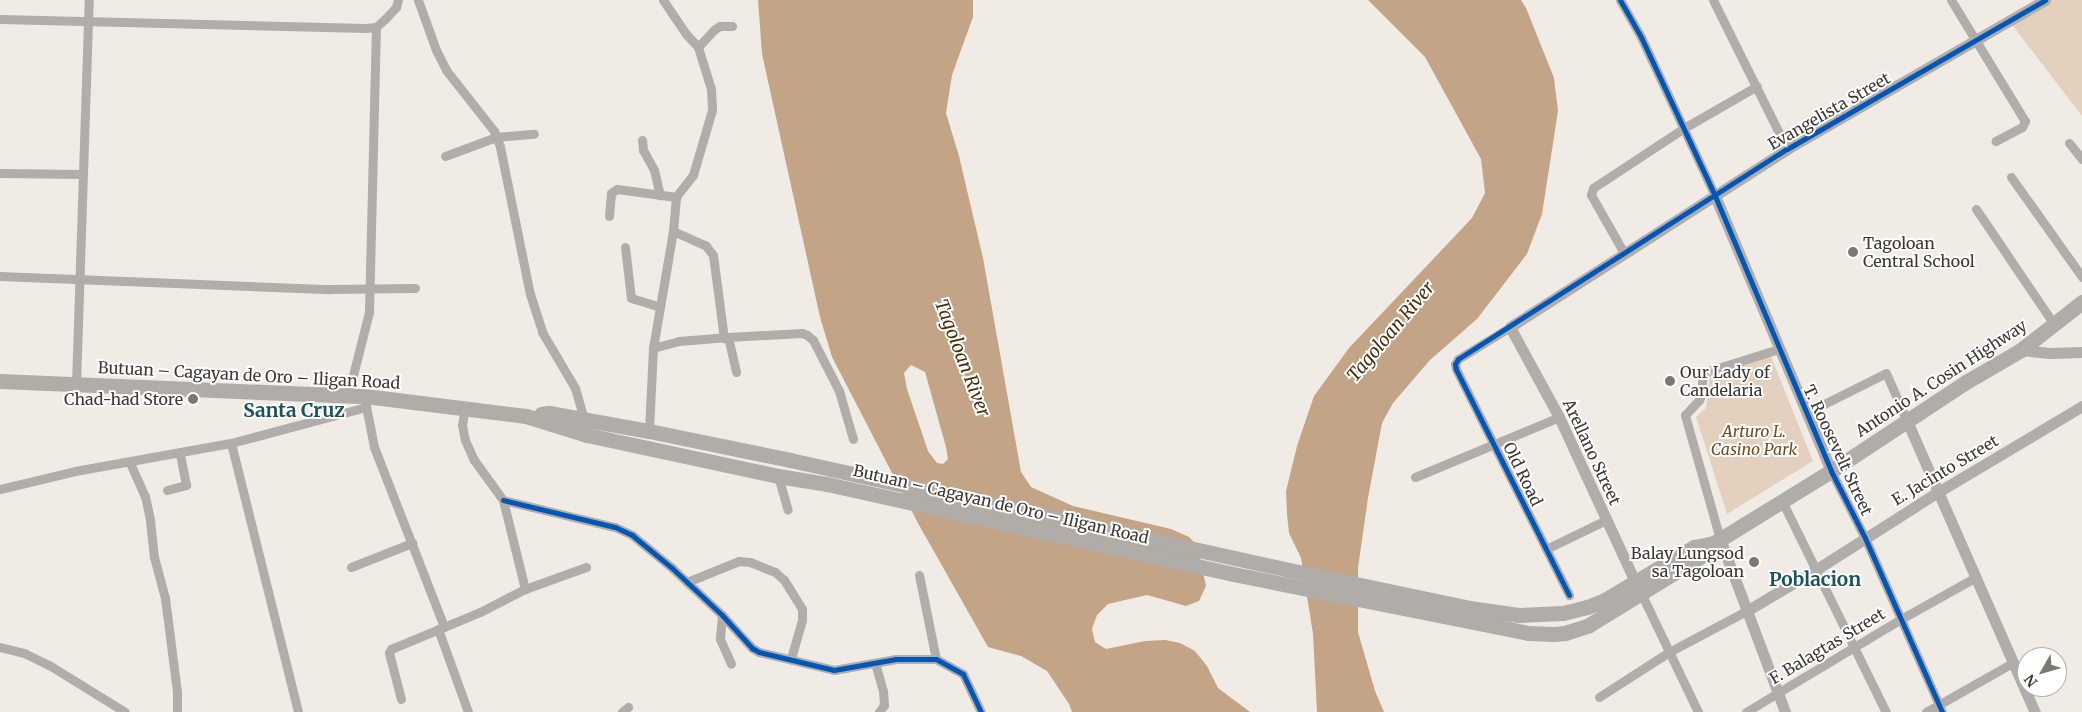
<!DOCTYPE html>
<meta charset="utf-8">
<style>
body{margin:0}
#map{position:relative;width:2082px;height:712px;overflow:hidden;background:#f1ebe6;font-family:Merriweather,serif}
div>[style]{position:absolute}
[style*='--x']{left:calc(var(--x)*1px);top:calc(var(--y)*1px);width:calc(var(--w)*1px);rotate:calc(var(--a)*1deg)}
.green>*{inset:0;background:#e3d0be}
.water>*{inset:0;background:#c4a487}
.minor>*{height:9px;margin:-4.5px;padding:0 4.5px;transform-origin:4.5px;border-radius:4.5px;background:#b0adaa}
.tertiary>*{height:11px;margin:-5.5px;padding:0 5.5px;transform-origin:5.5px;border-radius:5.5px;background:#b0adaa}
.trunk>*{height:15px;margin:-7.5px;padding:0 7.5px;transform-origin:7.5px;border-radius:7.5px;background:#b0aca8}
.cycleway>*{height:5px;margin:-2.5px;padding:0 2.5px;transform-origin:2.5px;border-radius:2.5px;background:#0057b8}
.dots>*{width:14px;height:14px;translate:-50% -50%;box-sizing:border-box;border:2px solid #fff;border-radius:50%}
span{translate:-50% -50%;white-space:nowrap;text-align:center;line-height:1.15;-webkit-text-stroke:4px #fff;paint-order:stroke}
.street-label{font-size:16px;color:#3c3834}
.poi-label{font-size:16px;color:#3c3834}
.left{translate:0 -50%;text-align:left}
.right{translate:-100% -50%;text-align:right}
.park-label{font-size:16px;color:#754a1c;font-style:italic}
.water-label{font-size:18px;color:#4b2d0c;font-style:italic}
.quarter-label{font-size:19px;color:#1a525d;font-weight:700}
.north{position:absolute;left:2017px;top:647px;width:50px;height:50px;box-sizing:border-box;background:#fff;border:1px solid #b1afae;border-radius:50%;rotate:232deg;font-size:14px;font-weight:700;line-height:20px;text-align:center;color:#3c3834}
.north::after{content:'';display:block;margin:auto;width:18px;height:22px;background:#7b7772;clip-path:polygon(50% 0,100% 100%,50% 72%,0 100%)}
</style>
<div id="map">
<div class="green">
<div style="clip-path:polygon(2046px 0,2082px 0,2082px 116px,2010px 22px)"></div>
<div style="clip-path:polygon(1770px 354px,1813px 461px,1727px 514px,1696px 417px,1706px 408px,1710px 375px)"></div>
</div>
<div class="water">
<div style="clip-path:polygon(evenodd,758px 0,973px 0,973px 17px,952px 75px,946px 113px,959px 156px,983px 258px,1021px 472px,1031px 487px,1073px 506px,1171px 529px,1189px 537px,1197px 545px,1206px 586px,1199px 601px,1186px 606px,1147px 595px,1108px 604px,1097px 615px,1092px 629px,1095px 642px,1106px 649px,1145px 641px,1165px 640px,1180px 643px,1195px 651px,1207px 666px,1218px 688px,1250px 712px,1072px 712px,1069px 704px,1047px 671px,1021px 656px,988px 647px,919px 525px,832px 357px,820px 317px,762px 54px,758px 0,911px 365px,925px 372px,946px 447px,948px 459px,943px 464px,937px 463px,928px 451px,907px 389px,904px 373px,911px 365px)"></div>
<div style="clip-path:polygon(1368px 0,1521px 0,1526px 8px,1554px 78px,1558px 111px,1542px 214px,1527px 254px,1477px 319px,1430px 360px,1393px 403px,1382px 423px,1368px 498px,1358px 568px,1358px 632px,1375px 691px,1384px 712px,1317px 712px,1313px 634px,1301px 558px,1289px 533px,1287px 514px,1286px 491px,1297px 446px,1314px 396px,1349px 348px,1472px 218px,1485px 193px,1481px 159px,1425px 57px)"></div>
</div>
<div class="minor">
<div style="--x:418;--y:0;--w:53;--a:70.2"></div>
<div style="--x:436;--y:50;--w:22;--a:63"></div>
<div style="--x:446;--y:70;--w:78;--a:51.8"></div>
<div style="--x:494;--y:131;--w:17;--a:69"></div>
<div style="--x:500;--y:147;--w:150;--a:78.5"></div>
<div style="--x:530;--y:294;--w:40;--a:72"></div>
<div style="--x:542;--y:332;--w:65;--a:59.5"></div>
<div style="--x:575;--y:388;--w:33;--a:74"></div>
<div style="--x:663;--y:0;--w:41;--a:55.9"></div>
<div style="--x:686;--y:34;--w:18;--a:47"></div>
<div style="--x:698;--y:47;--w:44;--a:72.8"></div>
<div style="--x:711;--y:89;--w:21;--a:87"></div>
<div style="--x:712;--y:110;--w:68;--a:106.3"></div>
<div style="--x:693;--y:175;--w:28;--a:128"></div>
<div style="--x:1620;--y:0;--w:43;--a:60.4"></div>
<div style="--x:1641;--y:37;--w:175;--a:65"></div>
<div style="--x:1713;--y:0;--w:166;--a:63.6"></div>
<div style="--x:1951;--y:0;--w:142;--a:58.6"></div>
<div style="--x:2025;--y:121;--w:7;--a:117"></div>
<div style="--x:2022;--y:127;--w:30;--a:152"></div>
<div style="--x:0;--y:19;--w:366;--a:1.4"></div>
<div style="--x:366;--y:28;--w:10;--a:-6"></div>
<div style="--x:376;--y:27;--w:12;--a:-42"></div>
<div style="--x:385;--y:19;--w:16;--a:-47"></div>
<div style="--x:396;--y:7;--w:7;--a:-74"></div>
<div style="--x:698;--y:47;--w:25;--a:-47"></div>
<div style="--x:715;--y:29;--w:6;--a:-31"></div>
<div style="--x:720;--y:26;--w:12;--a:0"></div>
<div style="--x:642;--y:140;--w:10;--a:84"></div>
<div style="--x:643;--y:150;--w:23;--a:61"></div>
<div style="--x:654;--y:170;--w:26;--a:77"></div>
<div style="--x:2069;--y:143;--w:21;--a:51"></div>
<div style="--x:445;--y:156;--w:54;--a:-20.4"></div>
<div style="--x:496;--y:137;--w:38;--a:-5"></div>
<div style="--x:0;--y:173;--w:82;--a:0.7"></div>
<div style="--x:2011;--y:177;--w:123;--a:54.6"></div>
<div style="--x:1976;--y:209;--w:139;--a:55.9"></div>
<div style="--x:609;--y:216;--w:23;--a:-85"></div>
<div style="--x:611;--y:193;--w:7;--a:-34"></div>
<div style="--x:617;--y:189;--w:60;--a:7.7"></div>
<div style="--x:676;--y:197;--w:34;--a:95"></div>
<div style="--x:673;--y:231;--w:119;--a:99.7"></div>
<div style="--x:653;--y:348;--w:83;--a:92.8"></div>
<div style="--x:673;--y:231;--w:36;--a:24"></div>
<div style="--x:706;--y:246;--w:11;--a:52"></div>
<div style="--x:713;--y:255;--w:84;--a:82.5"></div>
<div style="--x:625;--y:247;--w:51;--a:83.3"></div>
<div style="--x:631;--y:298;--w:30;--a:17"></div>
<div style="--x:1624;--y:253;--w:67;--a:-119.6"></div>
<div style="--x:1591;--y:195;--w:7;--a:-74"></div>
<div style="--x:1593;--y:188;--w:109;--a:-33.4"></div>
<div style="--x:1684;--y:128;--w:84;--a:-29.9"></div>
<div style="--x:0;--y:276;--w:330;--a:2.3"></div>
<div style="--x:330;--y:289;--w:85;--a:-0.7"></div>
<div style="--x:1510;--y:327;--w:61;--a:148.4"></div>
<div style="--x:1458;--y:359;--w:6;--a:121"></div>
<div style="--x:1455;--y:364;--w:5;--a:79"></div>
<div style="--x:1456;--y:369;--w:253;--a:63.4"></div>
<div style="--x:728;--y:337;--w:36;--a:77"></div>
<div style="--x:653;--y:348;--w:27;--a:-15"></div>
<div style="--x:679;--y:341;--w:49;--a:-4.7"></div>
<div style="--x:728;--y:337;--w:74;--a:-3.1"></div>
<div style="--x:802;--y:333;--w:5;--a:22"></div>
<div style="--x:807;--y:335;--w:8;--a:40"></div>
<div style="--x:813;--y:340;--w:57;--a:63"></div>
<div style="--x:839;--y:391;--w:50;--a:73.7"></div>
<div style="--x:76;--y:384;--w:384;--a:-88.1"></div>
<div style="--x:348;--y:395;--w:86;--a:-75.8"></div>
<div style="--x:369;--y:312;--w:285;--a:-88.6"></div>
<div style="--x:365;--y:401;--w:47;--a:78.9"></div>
<div style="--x:374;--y:447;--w:193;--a:68.7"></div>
<div style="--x:465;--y:408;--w:17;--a:100"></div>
<div style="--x:462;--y:425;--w:15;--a:79"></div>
<div style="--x:465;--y:440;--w:22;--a:66"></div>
<div style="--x:474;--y:460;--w:49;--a:54.1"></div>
<div style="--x:503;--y:500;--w:92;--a:76.1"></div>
<div style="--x:1806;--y:413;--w:89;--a:-26.6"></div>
<div style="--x:1886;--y:373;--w:52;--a:66.4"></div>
<div style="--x:231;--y:443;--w:277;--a:76"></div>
<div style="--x:130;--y:463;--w:36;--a:66"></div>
<div style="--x:145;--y:496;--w:25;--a:78"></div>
<div style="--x:150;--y:520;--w:37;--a:84"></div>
<div style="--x:154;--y:557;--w:42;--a:75"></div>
<div style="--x:165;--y:598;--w:95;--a:82.7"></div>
<div style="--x:177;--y:692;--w:20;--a:90"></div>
<div style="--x:1831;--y:471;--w:75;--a:63.1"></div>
<div style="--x:1865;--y:538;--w:190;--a:66.1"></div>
<div style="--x:778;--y:476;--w:35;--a:74"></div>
<div style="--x:1415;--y:477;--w:156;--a:-22.6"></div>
<div style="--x:0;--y:489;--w:77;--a:-13.5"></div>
<div style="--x:75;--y:471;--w:158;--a:-10.2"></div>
<div style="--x:231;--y:443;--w:140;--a:-14.9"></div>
<div style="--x:167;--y:490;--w:20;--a:-15"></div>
<div style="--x:186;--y:485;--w:33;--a:-101"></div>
<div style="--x:503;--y:500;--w:115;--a:13.6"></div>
<div style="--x:615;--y:527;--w:19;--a:25"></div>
<div style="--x:632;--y:535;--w:52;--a:39.5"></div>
<div style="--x:672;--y:568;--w:69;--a:43.2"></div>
<div style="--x:722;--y:615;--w:45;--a:47.7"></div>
<div style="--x:752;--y:648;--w:8;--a:30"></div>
<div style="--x:759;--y:652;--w:77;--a:13.5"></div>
<div style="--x:834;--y:670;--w:63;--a:-10.1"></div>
<div style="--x:896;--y:659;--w:40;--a:0"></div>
<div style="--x:936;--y:659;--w:31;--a:29"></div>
<div style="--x:963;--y:674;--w:42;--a:64.7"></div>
<div style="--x:1782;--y:501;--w:235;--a:63.8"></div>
<div style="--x:1720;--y:539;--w:129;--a:-105.8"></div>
<div style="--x:1685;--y:415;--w:21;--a:-47"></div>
<div style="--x:1699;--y:400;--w:8;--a:-67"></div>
<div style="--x:1702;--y:393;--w:20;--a:-90"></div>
<div style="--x:1702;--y:373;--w:81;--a:-17.3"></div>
<div style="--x:1546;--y:549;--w:67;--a:-25.8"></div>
<div style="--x:351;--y:567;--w:66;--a:-21.5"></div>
<div style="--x:919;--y:575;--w:86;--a:78.6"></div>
<div style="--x:687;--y:582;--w:56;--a:-22"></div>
<div style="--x:739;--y:561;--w:11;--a:5"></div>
<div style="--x:750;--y:562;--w:27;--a:22"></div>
<div style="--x:775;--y:572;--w:12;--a:42"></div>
<div style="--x:784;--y:580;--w:34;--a:58"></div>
<div style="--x:802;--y:609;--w:11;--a:90"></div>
<div style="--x:802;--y:620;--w:40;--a:106"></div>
<div style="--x:1641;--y:593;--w:132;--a:64.4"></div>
<div style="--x:722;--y:615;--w:24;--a:95"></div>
<div style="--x:720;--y:639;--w:27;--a:66"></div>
<div style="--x:438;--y:629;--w:88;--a:70.1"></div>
<div style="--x:0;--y:647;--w:25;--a:14"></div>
<div style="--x:24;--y:653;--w:28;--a:26"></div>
<div style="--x:49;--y:665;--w:89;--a:31.7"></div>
<div style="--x:875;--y:663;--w:29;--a:74"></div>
<div style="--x:883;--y:691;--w:14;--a:86"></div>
<div style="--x:884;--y:705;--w:9;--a:126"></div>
<div style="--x:1599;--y:697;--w:83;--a:-32.7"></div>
<div style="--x:1669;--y:652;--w:89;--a:-28"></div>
<div style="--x:401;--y:699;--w:48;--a:-104.6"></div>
<div style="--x:389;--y:653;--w:4;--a:-63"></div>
<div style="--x:391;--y:649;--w:96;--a:-22.6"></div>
<div style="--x:480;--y:612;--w:51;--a:-27.1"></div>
<div style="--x:525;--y:589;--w:65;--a:-19.8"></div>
<div style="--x:622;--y:712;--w:8;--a:-40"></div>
<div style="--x:1746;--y:712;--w:181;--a:-31"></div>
<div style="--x:1901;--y:619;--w:86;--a:-29.2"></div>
<div style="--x:1926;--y:712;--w:101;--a:-29.6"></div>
</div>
<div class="tertiary">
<div style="--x:1715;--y:196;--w:298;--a:67.1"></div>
<div style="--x:2021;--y:350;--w:29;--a:6"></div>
<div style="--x:2050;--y:353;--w:32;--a:-2"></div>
<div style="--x:1907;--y:421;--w:318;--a:66.3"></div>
<div style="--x:1720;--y:539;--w:185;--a:69.4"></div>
<div style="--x:1638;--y:588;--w:188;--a:-114.8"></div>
<div style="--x:1559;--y:417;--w:102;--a:-118.6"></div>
<div style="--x:1510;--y:327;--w:329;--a:-32.7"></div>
<div style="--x:1787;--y:149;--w:298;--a:-30"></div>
<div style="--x:1748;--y:610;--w:80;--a:-30.7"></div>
<div style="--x:1817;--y:569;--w:143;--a:-32.5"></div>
<div style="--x:1938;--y:492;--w:168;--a:-30.8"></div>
</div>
<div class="trunk">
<div style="--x:0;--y:381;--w:365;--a:2.4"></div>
<div style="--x:365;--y:396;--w:162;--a:7.1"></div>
<div style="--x:526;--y:416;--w:64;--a:17.3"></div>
<div style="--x:587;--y:435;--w:195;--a:12.1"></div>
<div style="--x:778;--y:476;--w:50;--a:9.3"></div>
<div style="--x:827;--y:484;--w:416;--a:12.5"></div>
<div style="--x:1233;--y:574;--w:301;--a:11.3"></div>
<div style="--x:1528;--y:633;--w:26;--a:2"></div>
<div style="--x:1554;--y:634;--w:11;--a:-5"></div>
<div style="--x:1565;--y:633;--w:25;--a:-18"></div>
<div style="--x:1589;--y:625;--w:130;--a:-31.5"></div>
<div style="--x:1700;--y:557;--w:20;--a:-45"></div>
<div style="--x:1714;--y:543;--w:137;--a:-31.6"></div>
<div style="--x:1831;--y:471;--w:162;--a:-33.4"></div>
<div style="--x:1966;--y:382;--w:64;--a:-30.2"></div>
<div style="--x:2021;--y:350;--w:78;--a:-38.2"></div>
<div style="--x:541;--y:414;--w:8;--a:-7"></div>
<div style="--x:549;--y:413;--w:102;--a:10.2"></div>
<div style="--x:649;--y:431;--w:144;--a:11.6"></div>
<div style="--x:790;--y:460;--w:511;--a:12.43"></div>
<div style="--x:1289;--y:570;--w:184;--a:11.9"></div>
<div style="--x:1469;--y:608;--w:50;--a:8"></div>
<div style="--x:1519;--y:615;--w:44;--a:-2.6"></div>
<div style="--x:1563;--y:613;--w:25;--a:-14"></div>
<div style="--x:1587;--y:607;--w:17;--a:-21"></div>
<div style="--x:1603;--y:601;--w:106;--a:-30.7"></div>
<div style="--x:1694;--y:547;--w:20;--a:-11"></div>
</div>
<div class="cycleway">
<div style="--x:1620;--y:0;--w:43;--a:60.4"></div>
<div style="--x:1641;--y:37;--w:175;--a:65"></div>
<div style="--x:1715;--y:196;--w:298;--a:67.1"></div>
<div style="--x:1831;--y:471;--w:75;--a:63.1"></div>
<div style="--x:1865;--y:538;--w:190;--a:66.1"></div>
<div style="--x:503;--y:500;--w:115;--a:13.6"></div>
<div style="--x:615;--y:527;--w:19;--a:25"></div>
<div style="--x:632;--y:535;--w:52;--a:39.5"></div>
<div style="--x:672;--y:568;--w:69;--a:43.2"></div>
<div style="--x:722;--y:615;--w:45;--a:47.7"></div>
<div style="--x:752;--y:648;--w:8;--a:30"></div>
<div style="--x:759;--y:652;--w:77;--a:13.5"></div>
<div style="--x:834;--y:670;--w:63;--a:-10.1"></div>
<div style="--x:896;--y:659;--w:40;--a:0"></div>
<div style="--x:936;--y:659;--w:31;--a:29"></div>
<div style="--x:963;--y:674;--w:42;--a:64.7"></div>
<div style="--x:1569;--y:595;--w:253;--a:-116.6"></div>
<div style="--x:1456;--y:369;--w:5;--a:-101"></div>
<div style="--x:1455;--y:364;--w:6;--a:-59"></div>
<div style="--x:1458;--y:359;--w:390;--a:-32.6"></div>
<div style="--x:1787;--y:149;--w:298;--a:-30"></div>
</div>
<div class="dots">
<div style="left:1853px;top:252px;background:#7b7772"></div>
<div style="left:1670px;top:381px;background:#7b7772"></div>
<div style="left:193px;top:399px;background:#7b7772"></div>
<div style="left:1754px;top:562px;background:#7b7772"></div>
</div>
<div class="street-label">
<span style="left:1829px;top:111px;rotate:-30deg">Evangelista Street</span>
<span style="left:249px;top:375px;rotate:3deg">Butuan – Cagayan de Oro – Iligan Road</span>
<span style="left:1941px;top:378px;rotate:-33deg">Antonio A. Cosin Highway</span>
<span style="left:1838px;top:450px;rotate:65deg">T. Roosevelt Street</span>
<span style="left:1592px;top:452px;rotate:65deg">Arellano Street</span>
<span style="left:1945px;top:470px;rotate:-31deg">E. Jacinto Street</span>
<span style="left:1523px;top:474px;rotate:64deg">Old Road</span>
<span style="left:1001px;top:504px;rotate:13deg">Butuan – Cagayan de Oro – Iligan Road</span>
<span style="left:1827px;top:646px;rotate:-31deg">F. Balagtas Street</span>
</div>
<div class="poi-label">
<span class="left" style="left:1863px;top:252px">Tagoloan<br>Central School</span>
<span class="left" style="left:1680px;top:381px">Our Lady of<br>Candelaria</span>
<span class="right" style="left:183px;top:399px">Chad-had Store</span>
<span class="right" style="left:1744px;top:562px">Balay Lungsod<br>sa Tagoloan</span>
</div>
<div class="park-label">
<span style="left:1754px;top:440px">Arturo L.<br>Casino Park</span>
</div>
<div class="water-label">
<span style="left:1391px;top:332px;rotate:-50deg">Tagoloan River</span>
<span style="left:962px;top:358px;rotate:69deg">Tagoloan River</span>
</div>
<div class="quarter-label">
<span style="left:294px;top:411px">Santa Cruz</span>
<span style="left:1815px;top:580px">Poblacion</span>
</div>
<div class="north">N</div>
</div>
